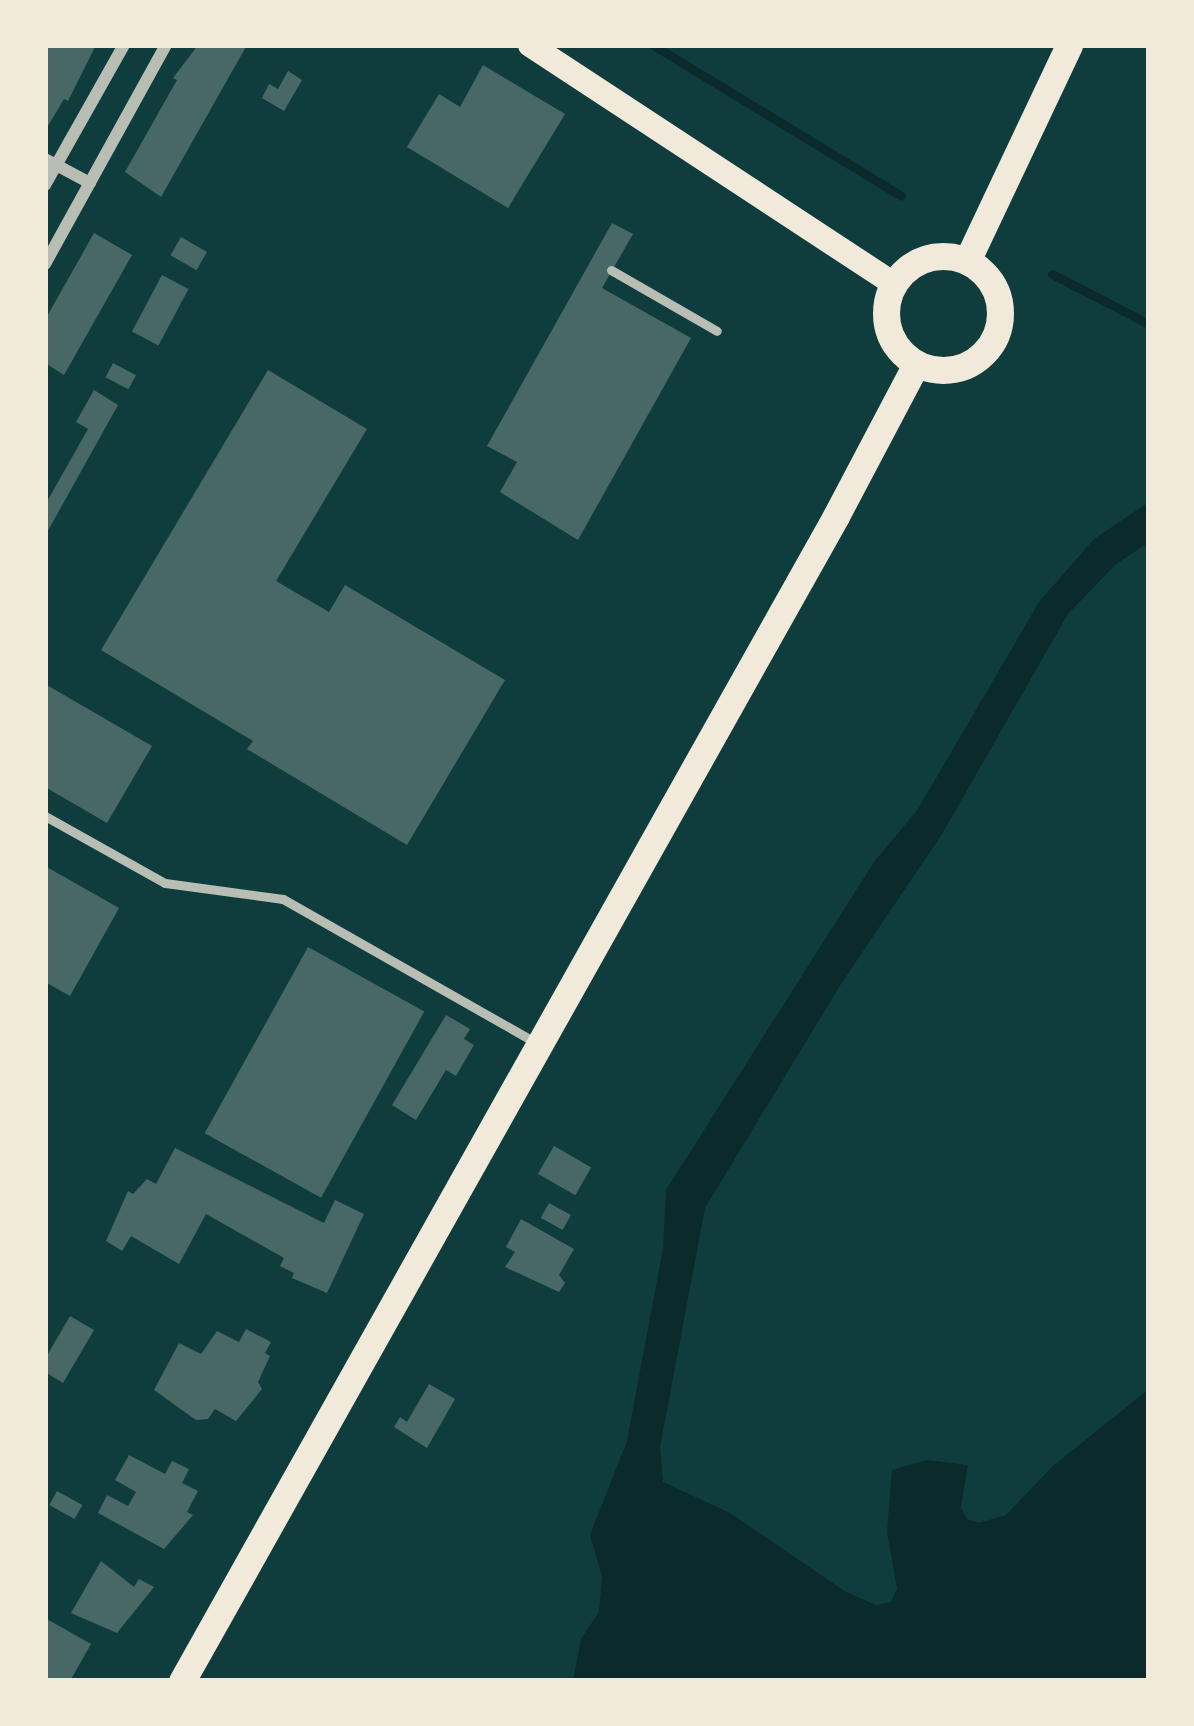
<!DOCTYPE html>
<style>
body{margin:0}
#map{position:relative;width:1194px;height:1726px;overflow:hidden;background:#0f3d3e;font-family:Mulish,sans-serif}
div>[style]{position:absolute}
[style*='--x']{left:calc(var(--x)*1px);top:calc(var(--y)*1px);width:calc(var(--w)*1px);rotate:calc(var(--a)*1deg)}
.water>*{inset:0;background:#0a2a2b}
.stream>*{height:9px;margin:-4.5px;padding:0 4.5px;transform-origin:4.5px;border-radius:4.5px;background:#0a2a2b}
.building>*{inset:0;background:#486865;transform-origin:0 0}
.service>*{height:9px;margin:-4.5px;padding:0 4.5px;transform-origin:4.5px;border-radius:4.5px;background:#b8beb3}
.minor>*{height:12px;margin:-6px;padding:0 6px;transform-origin:6px;border-radius:6px;background:#b8beb3}
.secondary>*{height:24px;margin:-12px;padding:0 12px;transform-origin:12px;border-radius:12px;background:#f1e9da}
.primary>*{height:27px;margin:-13.5px;padding:0 13.5px;transform-origin:13.5px;border-radius:13.5px;background:#f1e9da}
.primary>.ring{margin:-13.5px;padding:0;box-sizing:content-box;background:none;border:27px solid #f1e9da;border-radius:50%}
span{translate:-50% -50%;white-space:nowrap;text-align:center;line-height:1.15;-webkit-text-stroke:12px #f1e9da;paint-order:stroke}
.frame{position:absolute;inset:0;border:48px solid #f1e9da;pointer-events:none}
</style>
<div id="map">
<div class="water">
<div style="clip-path:polygon(1149px 502px,1149px 542px,1115px 565px,1068px 614px,942px 834px,841px 984px,705px 1208px,660px 1447px,663px 1482px,730px 1513px,846px 1592px,876px 1605px,891px 1602px,897px 1589px,887px 1532px,892px 1470px,926px 1460px,968px 1465px,961px 1507px,967px 1519px,979px 1523px,1006px 1515px,1053px 1466px,1149px 1389px,1149px 1681px,573px 1681px,581px 1639px,599px 1612px,602px 1576px,590px 1535px,627px 1441px,663px 1249px,666px 1190px,874px 862px,918px 809px,1039px 602px,1094px 539px)"></div>
</div>
<div class="stream">
<div style="--x:653;--y:45;--w:290;--a:31.3"></div>
<div style="--x:1052;--y:274;--w:109;--a:27.3"></div>
</div>
<div class="building">
<div style="clip-path:polygon(48px 45px,96px 45px,68px 101px,64px 99px,45px 131px)"></div>
<div style="clip-path:polygon(198px 45px,247px 45px,161px 197px,125px 172px,177px 80px,173px 78px)"></div>
<div style="clip-path:polygon(483px 65px,565px 114px,508px 208px,407px 147px,439px 94px,460px 107px)"></div>
<div style="clip-path:polygon(288px 71px,302px 80px,284px 111px,262px 98px,269px 84px,278px 89px)"></div>
<div style="clip-path:polygon(612px 223px,633px 234px,602px 288px,691px 338px,578px 540px,500px 492px,517px 462px,487px 446px)"></div>
<div style="clip-path:polygon(94px 233px,132px 255px,64px 375px,45px 363px,45px 320px)"></div>
<div style="left:181px;top:237px;width:30px;height:21px;rotate:30deg"></div>
<div style="left:162px;top:275px;width:30px;height:64px;rotate:28deg"></div>
<div style="left:113px;top:363px;width:26px;height:16px;rotate:28deg"></div>
<div style="clip-path:polygon(268px 370px,367px 429px,276px 581px,329px 612px,345px 585px,505px 680px,407px 845px,247px 749px,253px 741px,101px 650px)"></div>
<div style="clip-path:polygon(94px 390px,118px 405px,45px 536px,45px 505px,88px 429px,76px 422px)"></div>
<div style="clip-path:polygon(45px 684px,152px 746px,107px 823px,45px 787px)"></div>
<div style="clip-path:polygon(45px 866px,119px 908px,70px 996px,45px 982px)"></div>
<div style="left:308px;top:947px;width:133px;height:213px;rotate:29deg"></div>
<div style="clip-path:polygon(446px 1015px,470px 1029px,464px 1039px,474px 1045px,456px 1076px,446px 1070px,416px 1120px,392px 1105px)"></div>
<div style="left:554px;top:1146px;width:43px;height:32px;rotate:30deg"></div>
<div style="clip-path:polygon(175px 1148px,324px 1223px,335px 1200px,364px 1214px,327px 1293px,292px 1278px,294px 1273px,280px 1266px,284px 1258px,206px 1214px,179px 1264px,131px 1236px,122px 1251px,106px 1241px,128px 1191px,133px 1194px,147px 1179px,156px 1184px)"></div>
<div style="left:549px;top:1203px;width:25px;height:17px;rotate:29deg"></div>
<div style="clip-path:polygon(521px 1219px,574px 1249px,559px 1275px,565px 1283px,559px 1292px,505px 1267px,515px 1252px,506px 1247px)"></div>
<div style="clip-path:polygon(70px 1316px,94px 1330px,63px 1383px,45px 1372px,45px 1359px)"></div>
<div style="clip-path:polygon(246px 1329px,271px 1342px,265px 1353px,270px 1356px,258px 1382px,262px 1389px,236px 1421px,215px 1409px,208px 1419px,196px 1420px,154px 1390px,179px 1343px,201px 1354px,217px 1331px,239px 1342px)"></div>
<div style="clip-path:polygon(429px 1384px,455px 1399px,427px 1448px,394px 1427px,400px 1417px,407px 1422px)"></div>
<div style="clip-path:polygon(129px 1455px,165px 1474px,172px 1461px,189px 1469px,182px 1483px,198px 1491px,187px 1512px,193px 1515px,164px 1549px,98px 1513px,107px 1495px,128px 1506px,136px 1492px,115px 1480px)"></div>
<div style="left:57px;top:1491px;width:29px;height:16px;rotate:29deg"></div>
<div style="clip-path:polygon(101px 1561px,134px 1587px,139px 1579px,154px 1587px,117px 1633px,71px 1613px)"></div>
<div style="clip-path:polygon(45px 1618px,91px 1644px,70px 1681px,45px 1681px)"></div>
</div>
<div class="service">
<div style="--x:611;--y:270;--w:122;--a:29.9"></div>
<div style="--x:45;--y:816;--w:137;--a:29.2"></div>
<div style="--x:165;--y:883;--w:119;--a:7.7"></div>
<div style="--x:283;--y:899;--w:290;--a:29.6"></div>
</div>
<div class="minor">
<div style="--x:45;--y:159;--w:51;--a:28.1"></div>
<div style="--x:45;--y:185;--w:161;--a:-60.6"></div>
<div style="--x:45;--y:264;--w:250;--a:-61.1"></div>
</div>
<div class="secondary">
<div style="--x:530;--y:45;--w:435;--a:33.3"></div>
</div>
<div class="primary">
<div class="ring" style="left:886px;top:256px;width:87px;height:87px"></div>
<div style="--x:967;--y:261;--w:239;--a:-64.7"></div>
<div style="--x:182;--y:1681;--w:1336;--a:-60.69"></div>
<div style="--x:836;--y:516;--w:172;--a:-62.2"></div>
</div>
<div class="frame"></div>
</div>
